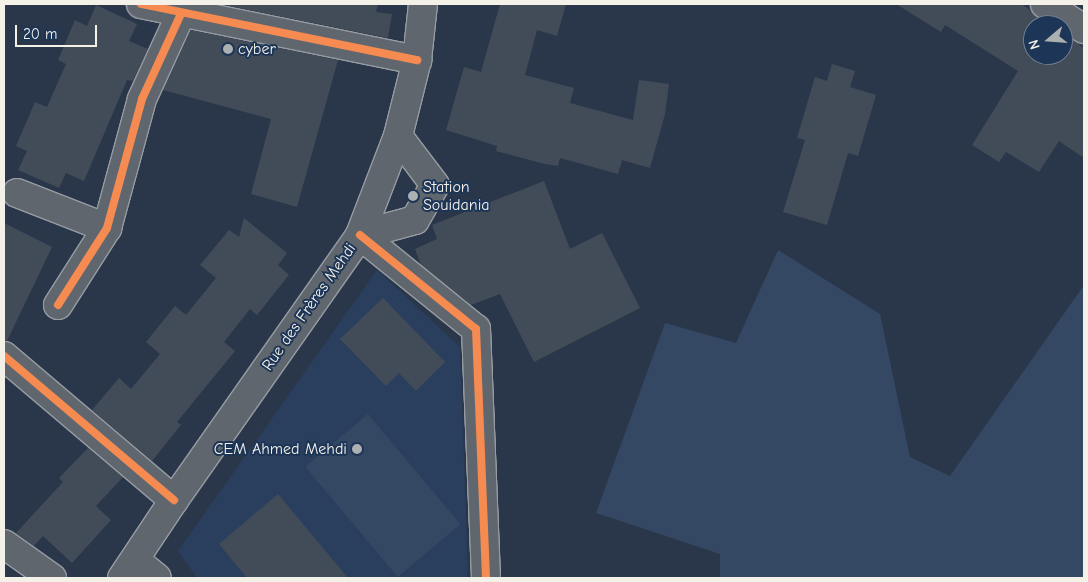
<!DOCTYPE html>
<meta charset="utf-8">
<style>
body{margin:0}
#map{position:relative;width:1088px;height:582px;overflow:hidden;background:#2a374a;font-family:"Comic Neue",sans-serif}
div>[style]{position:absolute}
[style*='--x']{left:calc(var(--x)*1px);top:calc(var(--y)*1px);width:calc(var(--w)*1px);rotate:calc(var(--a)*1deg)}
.built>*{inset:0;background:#2a3f5d}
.green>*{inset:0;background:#344763;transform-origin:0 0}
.building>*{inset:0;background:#424c59}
.roads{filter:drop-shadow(1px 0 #979ca3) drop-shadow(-1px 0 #979ca3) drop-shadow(0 1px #979ca3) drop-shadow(0 -1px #979ca3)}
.minor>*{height:28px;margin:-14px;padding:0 14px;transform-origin:14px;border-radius:14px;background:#60666e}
.major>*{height:28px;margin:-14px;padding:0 14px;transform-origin:14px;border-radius:14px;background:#60666e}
.cycleway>*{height:8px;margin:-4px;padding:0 4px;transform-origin:4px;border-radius:4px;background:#f68b52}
.dots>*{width:14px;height:14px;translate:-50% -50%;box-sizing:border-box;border:2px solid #1d3557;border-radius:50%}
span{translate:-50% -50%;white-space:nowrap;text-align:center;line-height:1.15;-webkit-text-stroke:4px #1d3557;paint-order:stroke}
.poi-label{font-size:16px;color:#f4f1e8}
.left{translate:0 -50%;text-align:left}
.right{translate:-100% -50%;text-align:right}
.street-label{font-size:16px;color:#f4f1e8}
.frame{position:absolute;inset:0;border:5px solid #f4f1e8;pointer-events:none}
.north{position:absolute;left:1023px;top:15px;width:50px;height:50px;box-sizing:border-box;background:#1d3557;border:1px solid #738091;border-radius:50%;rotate:252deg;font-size:14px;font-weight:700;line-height:20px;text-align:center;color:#f4f1e8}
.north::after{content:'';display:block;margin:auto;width:18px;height:22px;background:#adb0b1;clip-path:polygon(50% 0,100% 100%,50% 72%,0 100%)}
.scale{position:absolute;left:15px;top:25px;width:82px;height:22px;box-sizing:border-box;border:2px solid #f4f1e8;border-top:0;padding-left:6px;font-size:15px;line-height:18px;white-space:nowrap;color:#f4f1e8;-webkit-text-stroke:4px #1d3557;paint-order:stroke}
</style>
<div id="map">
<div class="built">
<div style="clip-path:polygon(377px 270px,460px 347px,468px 578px,197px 578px,178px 551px)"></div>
</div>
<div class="green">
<div style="clip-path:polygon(778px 250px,880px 314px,910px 457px,950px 476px,1084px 285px,1084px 578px,720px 578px,720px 554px,596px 513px,665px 323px,736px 343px)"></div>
<div style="left:368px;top:414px;width:144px;height:82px;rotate:50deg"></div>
</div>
<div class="building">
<div style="clip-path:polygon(218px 4px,378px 4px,376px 12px,392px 14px,388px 38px)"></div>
<div style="clip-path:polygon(500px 4px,566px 4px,557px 36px,537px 30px,525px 75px,574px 88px,570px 103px,633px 120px,639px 80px,669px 84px,665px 114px,650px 168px,622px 160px,618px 174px,560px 158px,558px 166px,545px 164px,496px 151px,497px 146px,446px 130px,464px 67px,481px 72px)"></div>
<div style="clip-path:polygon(896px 4px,1022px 4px,1049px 25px,1033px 25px,1033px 55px,1063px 55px,1063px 34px,1084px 48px,1084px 158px,1059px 141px,1039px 172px,1006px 152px,999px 162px,972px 145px,1018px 71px,945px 25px,941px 32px)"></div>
<div style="clip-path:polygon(96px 5px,137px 24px,129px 41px,148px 49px,133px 81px,127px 80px,84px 181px,66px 173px,59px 188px,18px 170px,27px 151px,16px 146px,35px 102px,47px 107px,66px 64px,58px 60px,75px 20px,87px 26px)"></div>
<div style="clip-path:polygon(191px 30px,338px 60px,297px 207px,251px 194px,271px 119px,163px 90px)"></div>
<div style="clip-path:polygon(832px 64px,855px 71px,850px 87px,876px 95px,858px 156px,848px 153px,827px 225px,783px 212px,805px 140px,797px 138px,815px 77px,827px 81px)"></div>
<div style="clip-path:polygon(544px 181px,570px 249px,602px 233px,640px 308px,534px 362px,500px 294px,471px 305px,421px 265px,415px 249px,437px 239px,432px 225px)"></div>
<div style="clip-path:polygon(244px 218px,287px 253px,278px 265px,289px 275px,257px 315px,250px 309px,224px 342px,235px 351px,177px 422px,181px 425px,152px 461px,92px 410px,119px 378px,131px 389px,160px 354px,146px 342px,175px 306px,186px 315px,216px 278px,200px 265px,229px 230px,239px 237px)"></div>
<div style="clip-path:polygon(4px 223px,52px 247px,7px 341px,4px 341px)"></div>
<div style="clip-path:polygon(383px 298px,445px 362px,416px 391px,399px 373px,386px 386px,340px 339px)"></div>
<div style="clip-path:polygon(88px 448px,123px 477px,96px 506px,111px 520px,72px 563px,43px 536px,34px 546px,16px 533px,63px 482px,59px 478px)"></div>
<div style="clip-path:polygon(278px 494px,348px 578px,247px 578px,219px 544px)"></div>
</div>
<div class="roads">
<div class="minor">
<div style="--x:141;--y:4;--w:282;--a:11.5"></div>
<div style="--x:1045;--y:4;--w:46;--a:32.7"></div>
<div style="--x:17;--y:193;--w:97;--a:21.3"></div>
<div style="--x:360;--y:235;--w:149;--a:39"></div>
<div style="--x:476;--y:329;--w:249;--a:87.7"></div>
<div style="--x:360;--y:235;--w:57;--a:-15.3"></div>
<div style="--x:415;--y:220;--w:40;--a:-60.3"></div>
<div style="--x:435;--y:185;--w:61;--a:-127.1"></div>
<div style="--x:58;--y:305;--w:91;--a:-57.5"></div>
<div style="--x:107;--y:228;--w:134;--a:-74.8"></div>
<div style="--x:142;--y:99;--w:94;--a:-65.4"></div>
<div style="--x:4;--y:356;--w:223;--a:40.3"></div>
<div style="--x:4;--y:544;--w:59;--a:35.3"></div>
<div style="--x:135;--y:560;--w:28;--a:39"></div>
</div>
<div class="major">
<div style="--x:122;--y:578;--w:94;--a:-56.3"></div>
<div style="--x:174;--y:500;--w:324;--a:-54.9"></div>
<div style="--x:360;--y:235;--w:106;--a:-69"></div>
<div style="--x:398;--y:136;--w:78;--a:-76"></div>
<div style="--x:417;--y:60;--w:56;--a:-83.9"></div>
</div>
</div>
<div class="cycleway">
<div style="--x:141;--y:4;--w:282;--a:11.5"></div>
<div style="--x:360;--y:235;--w:149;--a:39"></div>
<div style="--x:476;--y:329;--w:249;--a:87.7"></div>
<div style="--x:58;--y:305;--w:91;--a:-57.5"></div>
<div style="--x:107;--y:228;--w:134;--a:-74.8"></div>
<div style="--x:142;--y:99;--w:94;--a:-65.4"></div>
<div style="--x:4;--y:356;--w:223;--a:40.3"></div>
</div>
<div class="dots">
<div style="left:228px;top:49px;background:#adb0b1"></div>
<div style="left:413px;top:196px;background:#adb0b1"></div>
<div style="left:357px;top:449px;background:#adb0b1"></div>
</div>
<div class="poi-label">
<span class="left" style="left:238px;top:49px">cyber</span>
<span class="left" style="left:423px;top:196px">Station<br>Souidania</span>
<span class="right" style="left:347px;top:449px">CEM Ahmed Mehdi</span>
</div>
<div class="street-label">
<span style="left:309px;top:307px;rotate:-55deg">Rue des Frères Mehdi</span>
</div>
<div class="frame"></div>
<div class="north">N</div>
<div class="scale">20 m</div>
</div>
